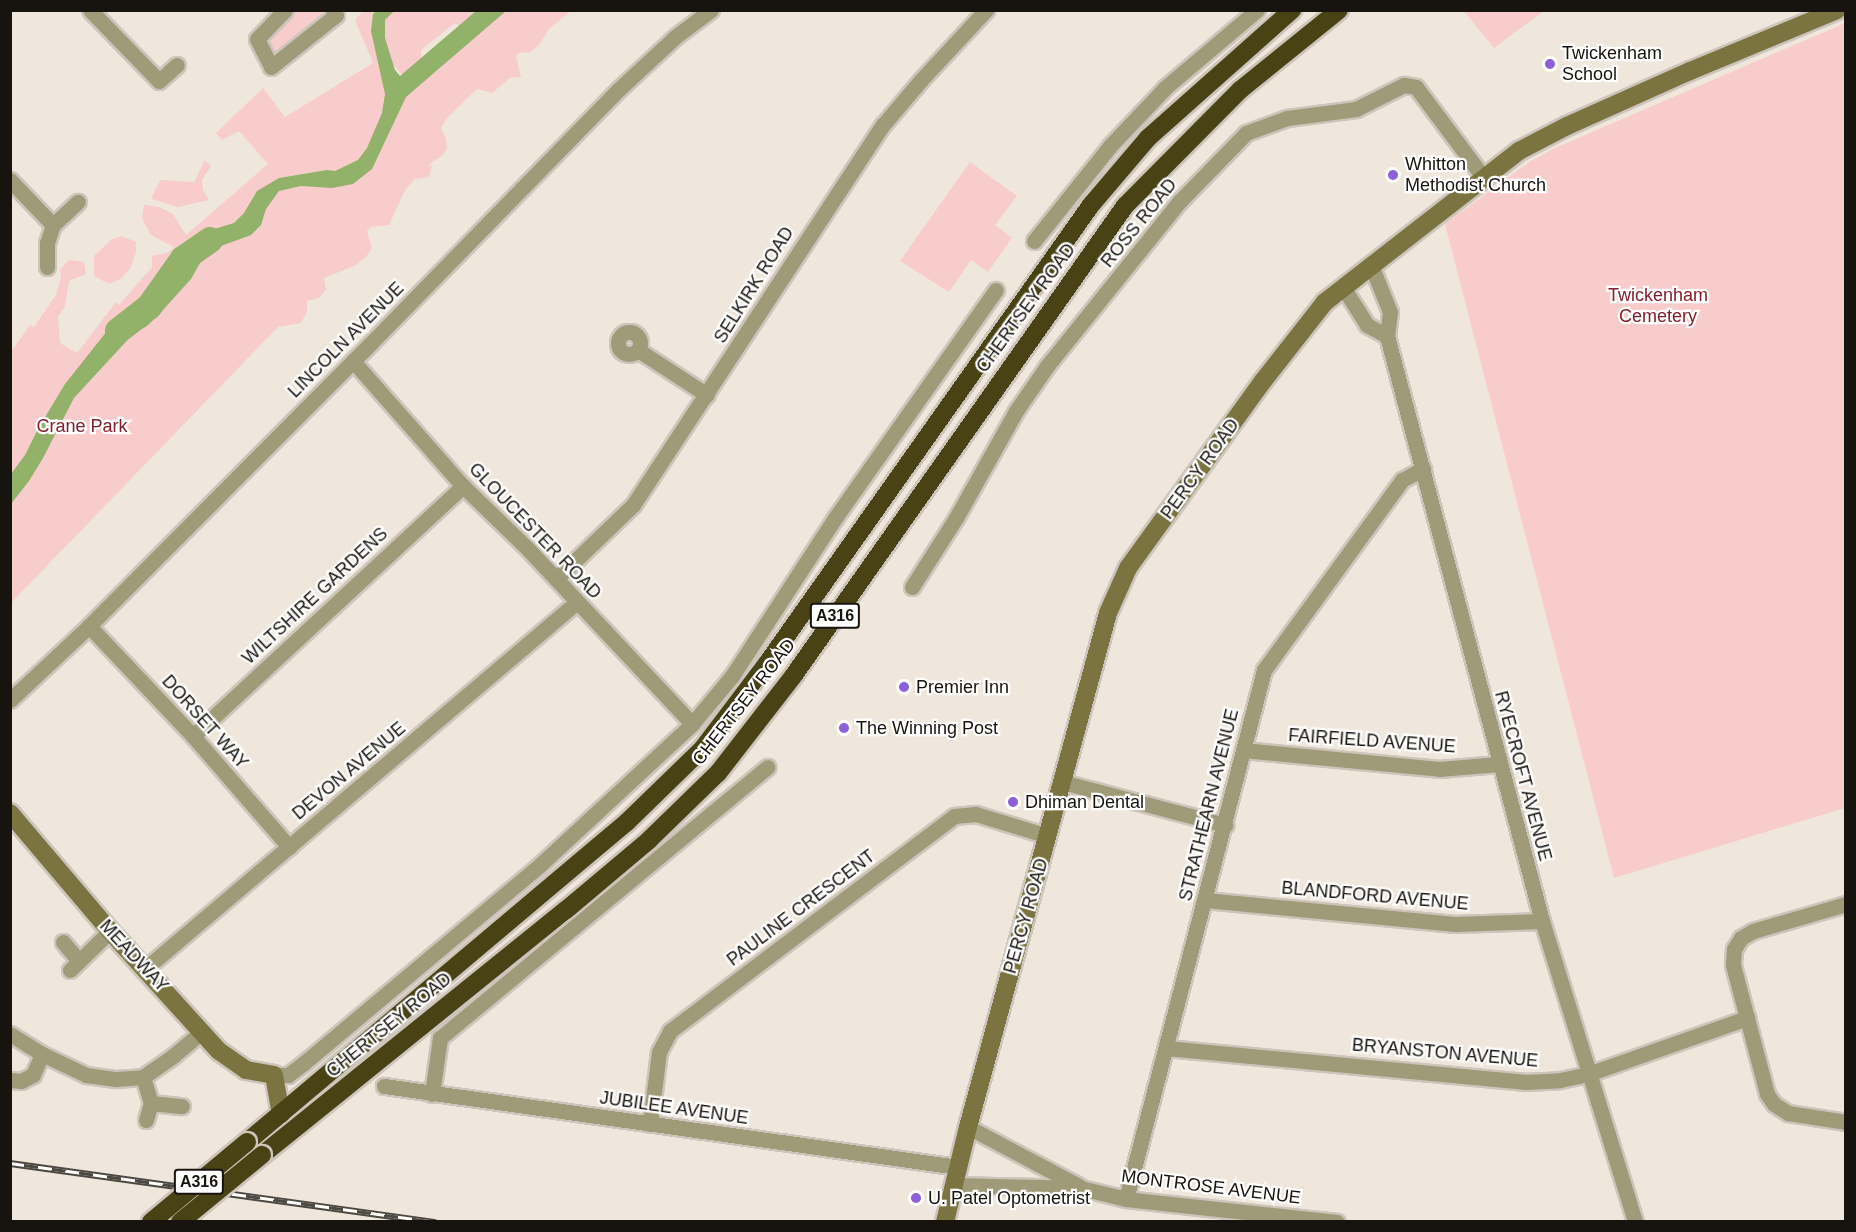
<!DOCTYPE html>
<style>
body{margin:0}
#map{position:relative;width:1856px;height:1232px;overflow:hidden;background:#f0e7dc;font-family:Arial,sans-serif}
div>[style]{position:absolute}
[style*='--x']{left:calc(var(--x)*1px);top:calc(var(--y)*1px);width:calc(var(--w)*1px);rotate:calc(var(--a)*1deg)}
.green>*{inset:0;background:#f7cccb}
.water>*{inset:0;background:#91b268}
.river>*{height:26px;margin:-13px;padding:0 13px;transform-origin:13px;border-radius:13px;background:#91b268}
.roads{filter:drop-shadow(2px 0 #cdc5bb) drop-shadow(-2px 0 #cdc5bb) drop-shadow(0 2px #cdc5bb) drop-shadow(0 -2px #cdc5bb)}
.street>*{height:15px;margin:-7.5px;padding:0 7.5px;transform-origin:7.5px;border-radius:7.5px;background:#9f9a78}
.street>.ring{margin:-7.5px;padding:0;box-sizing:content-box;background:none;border:15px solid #9f9a78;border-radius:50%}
.secondary>*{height:18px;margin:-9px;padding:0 9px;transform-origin:9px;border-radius:9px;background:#7b7440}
.highway>*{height:18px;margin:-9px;padding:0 9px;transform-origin:9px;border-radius:9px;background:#484214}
.rail>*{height:7px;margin-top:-3.5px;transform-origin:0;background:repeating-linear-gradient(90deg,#fff 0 14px,#4c4842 0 28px);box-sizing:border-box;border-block:2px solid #4c4842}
.bridges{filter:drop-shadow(2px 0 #cdc5bb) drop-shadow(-2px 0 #cdc5bb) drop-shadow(0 2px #cdc5bb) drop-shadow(0 -2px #cdc5bb)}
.highway-bridge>*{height:18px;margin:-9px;padding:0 9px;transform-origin:9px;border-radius:9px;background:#484214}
.dots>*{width:16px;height:16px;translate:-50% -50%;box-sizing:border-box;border:3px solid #fff;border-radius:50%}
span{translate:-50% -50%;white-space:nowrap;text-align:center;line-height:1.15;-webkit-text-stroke:4.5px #fff;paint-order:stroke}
.shield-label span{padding:2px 4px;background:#fff;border:2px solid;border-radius:4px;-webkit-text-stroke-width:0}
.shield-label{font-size:16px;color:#171410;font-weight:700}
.poi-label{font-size:18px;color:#171410}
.left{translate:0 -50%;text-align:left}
.street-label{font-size:18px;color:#171410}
.park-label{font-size:18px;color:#851e2a}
.frame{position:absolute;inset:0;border:12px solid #171410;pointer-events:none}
</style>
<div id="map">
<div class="green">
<div style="clip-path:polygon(evenodd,474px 10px,571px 11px,549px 29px,539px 45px,529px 53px,521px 52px,516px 56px,521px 77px,510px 78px,492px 93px,477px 89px,447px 118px,441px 128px,446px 138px,447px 149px,443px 155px,428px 165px,432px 166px,429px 177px,415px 179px,405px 190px,389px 225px,371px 227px,367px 231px,372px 248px,366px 257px,354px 266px,324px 278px,326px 290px,319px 298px,307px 301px,307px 312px,301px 323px,278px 327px,11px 603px,11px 348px,13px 349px,30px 325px,34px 327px,56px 295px,61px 278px,60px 269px,69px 260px,84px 262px,86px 274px,69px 281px,65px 306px,58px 317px,60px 343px,77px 353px,116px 302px,119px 305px,152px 267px,152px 256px,167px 253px,174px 247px,151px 235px,142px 218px,144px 205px,159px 207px,173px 214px,186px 235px,268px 164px,239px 131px,222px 140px,216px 133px,263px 88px,285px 117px,373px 63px,355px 20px,363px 11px,471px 11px,470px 13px,474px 10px,455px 23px,460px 26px,438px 46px,443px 66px,388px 108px,388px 58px,402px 75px,421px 60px,421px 50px,455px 23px)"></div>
<div style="clip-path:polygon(293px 11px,321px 11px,325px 16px,281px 55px,272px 55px,267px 39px)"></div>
<div style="clip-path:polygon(1464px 11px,1544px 11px,1494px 48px)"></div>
<div style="clip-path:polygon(1845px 23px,1845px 808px,1614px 878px,1445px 224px,1529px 162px,1555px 148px)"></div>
<div style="clip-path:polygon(205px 160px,211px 166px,202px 180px,203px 190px,209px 200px,178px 207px,151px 199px,160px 180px,194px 182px)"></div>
<div style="clip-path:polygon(970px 162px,1017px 196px,995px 225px,1012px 238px,988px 272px,971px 260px,949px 292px,900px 261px)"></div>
<div style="clip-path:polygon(122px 236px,136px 242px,136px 252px,131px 267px,122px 278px,109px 284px,94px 276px,94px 256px,112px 239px)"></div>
</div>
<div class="water">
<div style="clip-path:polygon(376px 11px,394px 11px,385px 20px,385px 38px,395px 70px,400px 76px,476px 11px,506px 11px,406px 97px,372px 169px,353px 184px,332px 188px,301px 186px,279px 191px,266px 209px,261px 225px,251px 235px,221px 246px,200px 263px,191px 279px,162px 311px,147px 326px,133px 334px,74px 398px,43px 458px,29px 481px,11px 504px,11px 474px,25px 455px,39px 427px,65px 384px,111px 326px,117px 324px,127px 313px,147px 310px,171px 284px,178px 275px,186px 247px,195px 235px,234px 223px,244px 213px,257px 191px,279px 178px,327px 170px,335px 171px,358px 160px,367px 148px,382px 113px,385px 94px,371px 31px,373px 14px)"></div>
</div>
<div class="river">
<div style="--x:118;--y:331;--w:39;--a:-38"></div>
<div style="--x:149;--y:307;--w:59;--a:-54.7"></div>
<div style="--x:183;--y:259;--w:33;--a:-35"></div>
</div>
<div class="roads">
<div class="street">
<div style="--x:90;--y:10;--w:99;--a:45.8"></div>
<div style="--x:159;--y:81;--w:24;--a:-42"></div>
<div style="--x:285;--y:10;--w:40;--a:134"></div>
<div style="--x:257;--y:39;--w:31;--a:63"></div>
<div style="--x:271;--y:67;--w:83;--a:-38.7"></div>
<div style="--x:336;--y:15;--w:6;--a:-121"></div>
<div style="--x:10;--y:180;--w:62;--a:46.3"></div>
<div style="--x:1034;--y:241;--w:122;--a:-51.3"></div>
<div style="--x:1110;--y:146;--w:81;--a:-46.5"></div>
<div style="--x:1166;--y:87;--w:119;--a:-40.2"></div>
<div style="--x:1371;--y:265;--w:51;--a:68"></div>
<div style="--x:1390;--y:312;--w:24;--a:97"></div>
<div style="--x:1387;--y:336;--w:605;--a:75.16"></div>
<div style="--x:1542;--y:921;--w:315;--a:72.8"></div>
<div style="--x:47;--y:267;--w:24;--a:-90"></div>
<div style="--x:47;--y:243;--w:19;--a:-72"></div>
<div style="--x:53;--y:225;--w:34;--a:-43"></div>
<div style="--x:1343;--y:287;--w:45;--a:57.7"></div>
<div style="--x:1367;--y:325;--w:23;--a:29"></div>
<div class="ring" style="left:618px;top:332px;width:7px;height:7px"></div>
<div style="--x:638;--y:350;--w:82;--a:33.1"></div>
<div style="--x:353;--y:361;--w:167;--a:48.7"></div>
<div style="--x:463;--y:486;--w:89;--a:44.1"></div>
<div style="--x:527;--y:548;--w:241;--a:46.8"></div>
<div style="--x:556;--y:579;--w:107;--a:-43.9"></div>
<div style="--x:633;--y:505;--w:455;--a:-56.7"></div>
<div style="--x:883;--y:125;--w:59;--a:-49.8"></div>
<div style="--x:921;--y:80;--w:96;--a:-47.1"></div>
<div style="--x:912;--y:587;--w:82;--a:-57.5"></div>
<div style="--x:956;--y:518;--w:123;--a:-60.7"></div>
<div style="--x:1016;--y:411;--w:55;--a:-55.4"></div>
<div style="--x:1047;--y:366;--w:211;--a:-51.2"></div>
<div style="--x:1179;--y:202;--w:96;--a:-45.8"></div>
<div style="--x:1246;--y:133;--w:44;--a:-20.1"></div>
<div style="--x:1287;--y:118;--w:70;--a:-7.4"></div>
<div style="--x:1356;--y:109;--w:54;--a:-26.6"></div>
<div style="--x:1404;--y:85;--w:12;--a:9"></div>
<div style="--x:1416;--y:87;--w:112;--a:53.3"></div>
<div style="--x:89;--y:626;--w:151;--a:46.6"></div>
<div style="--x:193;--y:736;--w:147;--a:49.1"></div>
<div style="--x:10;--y:700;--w:108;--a:-43.1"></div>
<div style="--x:89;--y:626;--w:401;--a:-45.1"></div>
<div style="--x:372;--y:342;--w:352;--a:-45.7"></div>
<div style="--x:618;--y:90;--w:78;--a:-42.9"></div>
<div style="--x:675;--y:37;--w:45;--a:-36.9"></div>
<div style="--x:193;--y:736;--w:368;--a:-42.8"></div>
<div style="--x:1243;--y:750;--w:197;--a:5.5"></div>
<div style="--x:1439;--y:769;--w:60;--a:-4.8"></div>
<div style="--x:1062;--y:782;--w:169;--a:14.8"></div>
<div style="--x:1205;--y:900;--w:251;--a:5.5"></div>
<div style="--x:1455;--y:924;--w:87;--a:-2"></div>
<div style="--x:1846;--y:904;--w:97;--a:163.8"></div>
<div style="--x:1753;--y:931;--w:14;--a:150"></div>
<div style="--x:1741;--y:938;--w:13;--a:122"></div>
<div style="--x:1734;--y:949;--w:16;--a:94"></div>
<div style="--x:1733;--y:965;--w:133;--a:75.2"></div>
<div style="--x:1767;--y:1094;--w:12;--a:55"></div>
<div style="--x:1774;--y:1104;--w:17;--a:33"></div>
<div style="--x:1788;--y:1113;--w:59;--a:8.8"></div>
<div style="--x:63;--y:942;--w:25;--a:50"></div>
<div style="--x:146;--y:968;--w:565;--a:-40.34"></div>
<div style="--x:70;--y:970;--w:56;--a:-44.3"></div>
<div style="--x:10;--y:1034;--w:38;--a:32"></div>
<div style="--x:42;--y:1054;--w:49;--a:25.5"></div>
<div style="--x:86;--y:1075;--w:30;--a:8"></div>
<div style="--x:116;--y:1079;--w:27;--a:-4"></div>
<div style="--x:143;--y:1077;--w:37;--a:-35"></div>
<div style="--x:173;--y:1056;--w:35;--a:-40"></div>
<div style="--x:1166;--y:1048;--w:362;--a:5.4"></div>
<div style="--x:1526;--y:1082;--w:34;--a:-3"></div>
<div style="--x:1560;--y:1080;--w:29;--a:-12"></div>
<div style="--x:1588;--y:1074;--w:169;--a:-19.4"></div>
<div style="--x:274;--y:1075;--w:14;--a:0"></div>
<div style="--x:288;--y:1075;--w:20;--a:-37"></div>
<div style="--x:304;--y:1063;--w:308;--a:-40"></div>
<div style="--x:540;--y:865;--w:207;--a:-42.8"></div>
<div style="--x:692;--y:724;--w:62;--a:-50.2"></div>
<div style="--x:732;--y:676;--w:189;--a:-56.9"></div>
<div style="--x:835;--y:518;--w:279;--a:-54.8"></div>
<div style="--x:143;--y:1077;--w:27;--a:73"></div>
<div style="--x:151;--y:1103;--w:31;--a:6"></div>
<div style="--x:10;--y:1080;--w:11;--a:5"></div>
<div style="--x:21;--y:1081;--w:13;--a:-27"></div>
<div style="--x:33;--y:1075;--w:23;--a:-67"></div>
<div style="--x:384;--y:1086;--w:580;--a:8.03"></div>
<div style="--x:432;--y:1094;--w:57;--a:-81.9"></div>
<div style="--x:440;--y:1038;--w:425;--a:-39.6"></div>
<div style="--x:146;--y:1120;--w:18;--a:-74"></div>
<div style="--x:650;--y:1124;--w:73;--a:-82.9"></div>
<div style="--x:659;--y:1052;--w:24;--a:-62"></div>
<div style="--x:670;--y:1031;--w:356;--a:-37.1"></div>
<div style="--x:954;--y:816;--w:22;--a:-5"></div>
<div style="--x:976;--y:814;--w:75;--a:17"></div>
<div style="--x:968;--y:1127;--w:126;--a:28"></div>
<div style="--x:953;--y:1185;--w:128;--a:1.3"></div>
<div style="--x:1081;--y:1188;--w:46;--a:13.7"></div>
<div style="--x:1126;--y:1199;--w:212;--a:6.2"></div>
<div style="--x:1126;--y:1199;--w:547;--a:-75.38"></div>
<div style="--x:1264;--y:670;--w:235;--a:-54"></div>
<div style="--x:1402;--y:480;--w:24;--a:-28"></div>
</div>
<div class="secondary">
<div style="--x:10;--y:813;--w:155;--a:49.7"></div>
<div style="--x:110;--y:931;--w:162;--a:47.8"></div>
<div style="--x:219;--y:1051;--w:33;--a:35"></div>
<div style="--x:246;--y:1070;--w:28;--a:10"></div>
<div style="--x:274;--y:1075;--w:40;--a:80"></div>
<div style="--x:945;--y:1222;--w:98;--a:-76.4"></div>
<div style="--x:968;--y:1127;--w:533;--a:-74.76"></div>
<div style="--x:1108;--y:613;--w:49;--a:-66"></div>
<div style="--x:1128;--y:568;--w:231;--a:-54.2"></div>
<div style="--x:1263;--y:381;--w:100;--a:-51.9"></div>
<div style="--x:1325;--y:302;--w:246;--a:-37.9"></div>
<div style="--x:1519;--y:151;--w:54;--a:-27.5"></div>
<div style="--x:1567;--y:126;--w:135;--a:-24.1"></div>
<div style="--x:1690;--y:71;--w:159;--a:-22.5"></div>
</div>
<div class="highway">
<div style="--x:247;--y:1142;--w:497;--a:-40.1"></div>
<div style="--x:627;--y:822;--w:106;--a:-44.2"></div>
<div style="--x:703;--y:748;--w:108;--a:-52.9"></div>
<div style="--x:768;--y:662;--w:560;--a:-54.75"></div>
<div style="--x:1091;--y:205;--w:88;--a:-49.6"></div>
<div style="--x:1148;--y:138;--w:193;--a:-41.6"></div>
<div style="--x:262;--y:1155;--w:390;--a:-38.9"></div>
<div style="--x:566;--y:910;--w:109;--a:-40.1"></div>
<div style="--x:649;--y:840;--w:96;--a:-44.2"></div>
<div style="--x:718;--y:773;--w:124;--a:-52.2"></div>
<div style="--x:794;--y:675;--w:574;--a:-54.79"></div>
<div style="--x:1125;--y:206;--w:163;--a:-45.2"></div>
<div style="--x:1240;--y:90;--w:127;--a:-38.9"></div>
</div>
</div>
<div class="rail">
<div style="--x:10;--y:1163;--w:430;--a:7.9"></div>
</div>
<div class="bridges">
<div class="highway-bridge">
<div style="--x:151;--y:1222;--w:125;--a:-39.8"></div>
<div style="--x:180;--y:1222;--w:106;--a:-39.3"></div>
</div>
</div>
<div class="dots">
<div style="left:1550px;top:64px;background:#8d60d9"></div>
<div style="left:1393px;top:175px;background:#8d60d9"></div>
<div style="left:904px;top:687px;background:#8d60d9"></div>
<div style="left:844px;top:728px;background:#8d60d9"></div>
<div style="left:1013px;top:802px;background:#8d60d9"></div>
<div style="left:916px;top:1198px;background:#8d60d9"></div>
</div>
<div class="shield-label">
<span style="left:835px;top:616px">A316</span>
<span style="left:199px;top:1182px">A316</span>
</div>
<div class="poi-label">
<span class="left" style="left:1562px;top:64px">Twickenham<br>School</span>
<span class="left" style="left:1405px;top:175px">Whitton<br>Methodist Church</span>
<span class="left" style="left:916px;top:687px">Premier Inn</span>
<span class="left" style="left:856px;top:728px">The Winning Post</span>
<span class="left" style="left:1025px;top:802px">Dhiman Dental</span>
<span class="left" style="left:928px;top:1198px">U. Patel Optometrist</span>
</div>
<div class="street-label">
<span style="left:1139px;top:223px;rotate:-51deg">ROSS ROAD</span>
<span style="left:754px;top:285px;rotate:-58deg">SELKIRK ROAD</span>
<span style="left:1026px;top:308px;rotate:-54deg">CHERTSEY ROAD</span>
<span style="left:346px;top:340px;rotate:-45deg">LINCOLN AVENUE</span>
<span style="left:1200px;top:469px;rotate:-54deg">PERCY ROAD</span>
<span style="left:535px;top:531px;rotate:46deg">GLOUCESTER ROAD</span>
<span style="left:315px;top:596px;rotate:-43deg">WILTSHIRE GARDENS</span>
<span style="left:744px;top:702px;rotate:-52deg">CHERTSEY ROAD</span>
<span style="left:205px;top:722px;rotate:48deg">DORSET WAY</span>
<span style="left:1372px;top:741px;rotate:4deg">FAIRFIELD AVENUE</span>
<span style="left:349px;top:771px;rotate:-40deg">DEVON AVENUE</span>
<span style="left:1523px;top:776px;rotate:75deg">RYECROFT AVENUE</span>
<span style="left:1209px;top:805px;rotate:-76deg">STRATHEARN AVENUE</span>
<span style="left:1375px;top:896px;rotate:5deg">BLANDFORD AVENUE</span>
<span style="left:801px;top:908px;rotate:-37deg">PAULINE CRESCENT</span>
<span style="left:1026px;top:916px;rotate:-74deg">PERCY ROAD</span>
<span style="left:134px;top:956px;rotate:47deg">MEADWAY</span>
<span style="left:389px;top:1025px;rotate:-39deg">CHERTSEY ROAD</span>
<span style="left:1445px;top:1053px;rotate:5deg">BRYANSTON AVENUE</span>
<span style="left:674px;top:1108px;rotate:8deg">JUBILEE AVENUE</span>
<span style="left:1211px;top:1187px;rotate:7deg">MONTROSE AVENUE</span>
</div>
<div class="park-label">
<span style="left:1658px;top:306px">Twickenham<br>Cemetery</span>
<span style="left:82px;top:426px">Crane Park</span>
</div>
<div class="frame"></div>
</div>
